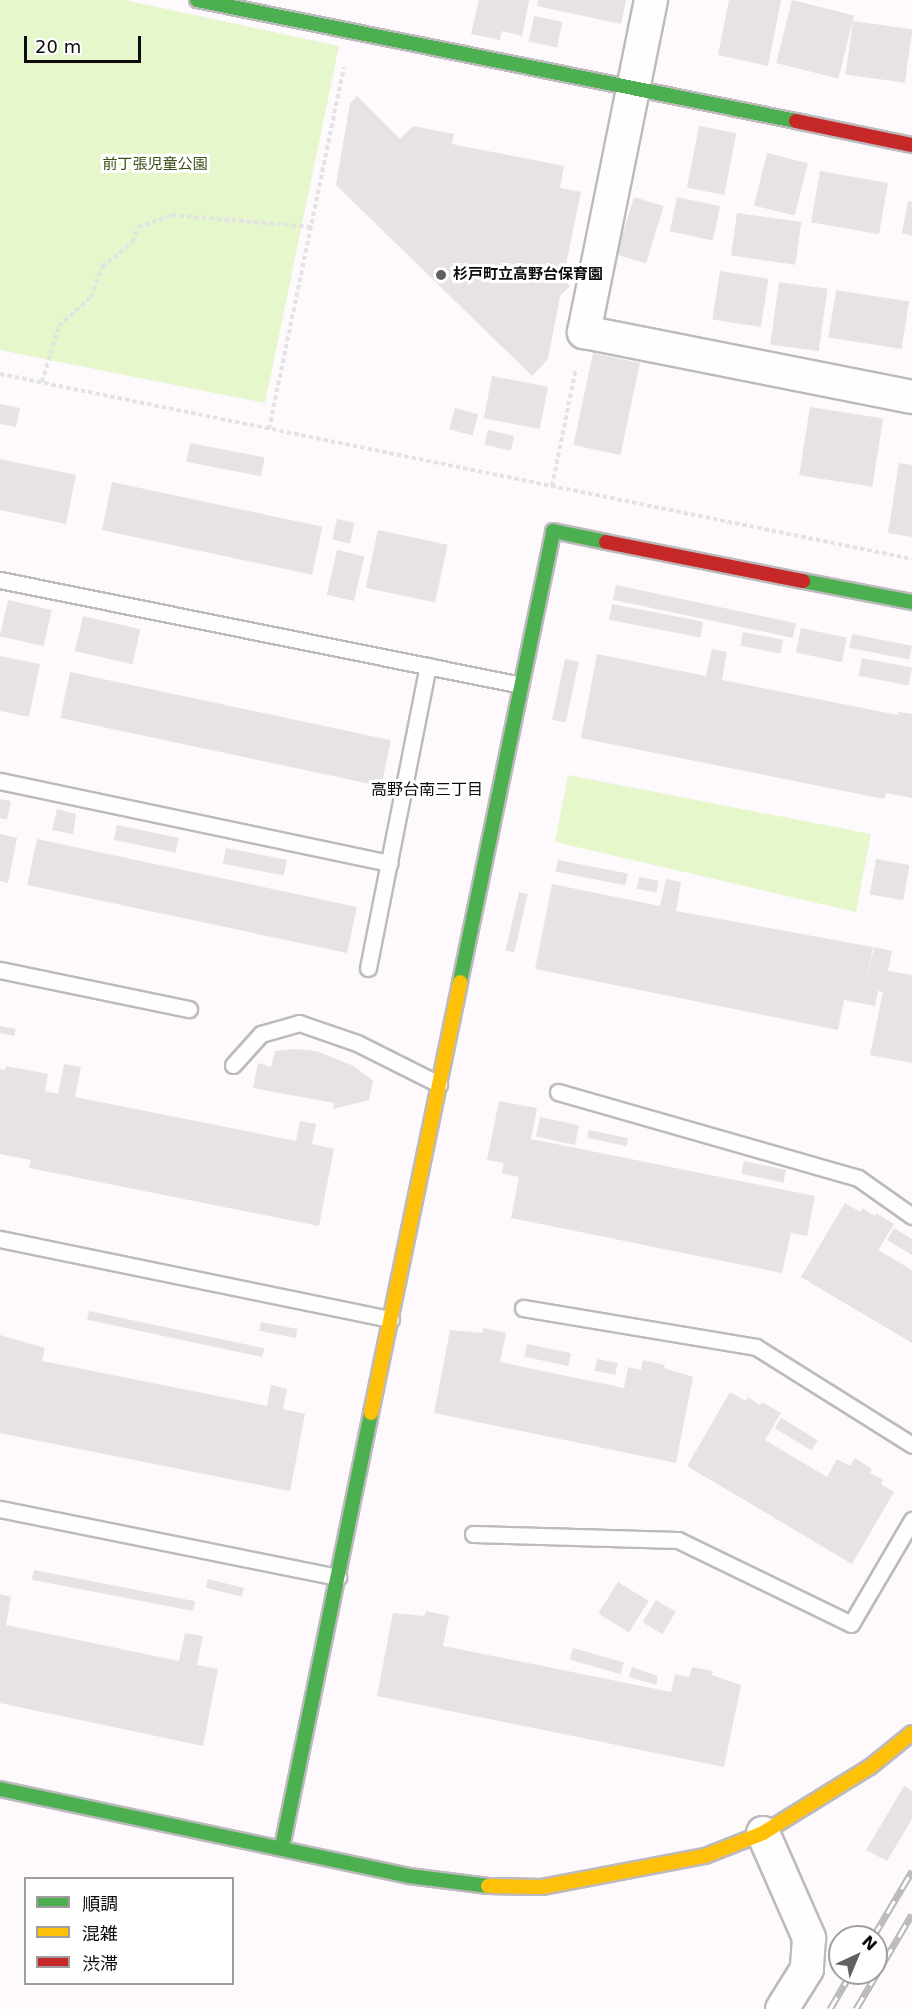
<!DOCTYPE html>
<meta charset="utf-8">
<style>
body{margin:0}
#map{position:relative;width:912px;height:2009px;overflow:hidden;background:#fdf9fd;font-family:"DejaVu Sans","Noto Sans JP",sans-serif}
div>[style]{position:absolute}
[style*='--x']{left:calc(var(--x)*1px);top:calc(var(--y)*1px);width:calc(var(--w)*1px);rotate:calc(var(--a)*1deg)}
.green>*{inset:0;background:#e6f7cc}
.building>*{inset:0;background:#e6e2e6;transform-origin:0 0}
.path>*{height:4px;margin-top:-2px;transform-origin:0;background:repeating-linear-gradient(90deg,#e4e3e4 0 4.5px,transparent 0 7.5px)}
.roads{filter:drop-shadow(2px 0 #bdbabd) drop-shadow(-2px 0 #bdbabd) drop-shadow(0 2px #bdbabd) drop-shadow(0 -2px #bdbabd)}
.lane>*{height:15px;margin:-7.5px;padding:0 7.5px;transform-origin:7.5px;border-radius:7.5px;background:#fffeff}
.street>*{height:32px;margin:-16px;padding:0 16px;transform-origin:16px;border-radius:16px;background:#fffeff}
.fast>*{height:14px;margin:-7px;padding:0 7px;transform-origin:7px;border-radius:7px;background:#4caf50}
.slow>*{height:14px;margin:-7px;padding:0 7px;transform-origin:7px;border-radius:7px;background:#ffc107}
.jam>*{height:14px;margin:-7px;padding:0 7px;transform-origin:7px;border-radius:7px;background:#c62828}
.rail>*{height:7px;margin-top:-3.5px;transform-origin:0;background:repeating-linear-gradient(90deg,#fff 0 14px,#b8b8b8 0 28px);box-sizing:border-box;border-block:2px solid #b8b8b8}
.dots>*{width:16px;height:16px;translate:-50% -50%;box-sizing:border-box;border:3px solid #fff;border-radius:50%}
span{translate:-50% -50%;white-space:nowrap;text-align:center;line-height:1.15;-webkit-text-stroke:6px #fff;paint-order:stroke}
.park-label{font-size:15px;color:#3a4f14}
.poi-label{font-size:15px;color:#0e0a0e;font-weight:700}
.left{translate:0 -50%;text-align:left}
.neighbourhood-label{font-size:16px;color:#0e0a0e}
.legend{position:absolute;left:24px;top:1877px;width:210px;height:108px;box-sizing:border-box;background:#fff;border:2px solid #9f9d9f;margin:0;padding:8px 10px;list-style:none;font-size:18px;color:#0e0a0e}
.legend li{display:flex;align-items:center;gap:12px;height:30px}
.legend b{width:30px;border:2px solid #9f9d9f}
.north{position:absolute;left:828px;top:1925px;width:60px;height:60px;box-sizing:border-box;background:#fff;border:2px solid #9f9d9f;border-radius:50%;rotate:44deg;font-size:16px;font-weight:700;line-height:24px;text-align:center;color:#0e0a0e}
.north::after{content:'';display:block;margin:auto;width:21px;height:27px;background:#625e62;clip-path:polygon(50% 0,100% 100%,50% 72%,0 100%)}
.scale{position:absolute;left:24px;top:36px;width:117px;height:27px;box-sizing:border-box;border:3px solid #0e0a0e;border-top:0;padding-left:8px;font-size:18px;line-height:21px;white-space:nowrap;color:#0e0a0e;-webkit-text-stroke:4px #fff;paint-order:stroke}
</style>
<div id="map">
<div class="green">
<div style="clip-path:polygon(0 0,125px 0,339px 46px,265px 403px,0 350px)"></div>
<div style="clip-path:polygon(568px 775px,871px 834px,856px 912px,555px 842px)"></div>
</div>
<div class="building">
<div style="clip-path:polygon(479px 0,529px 0,522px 36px,502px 31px,500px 40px,471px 34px)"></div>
<div style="clip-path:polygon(538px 0,626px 0,621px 24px,537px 6px)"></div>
<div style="clip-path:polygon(729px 0,781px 0,768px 66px,718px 55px)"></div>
<div style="left:792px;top:0;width:64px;height:65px;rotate:14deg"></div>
<div style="left:534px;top:16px;width:29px;height:26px;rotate:12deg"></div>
<div style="left:853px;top:21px;width:60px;height:54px;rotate:8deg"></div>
<div style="clip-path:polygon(357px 96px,400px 139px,413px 126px,454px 134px,452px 144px,564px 166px,560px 188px,581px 192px,563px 279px,570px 286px,560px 296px,548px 359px,532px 376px,336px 185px,350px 103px)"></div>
<div style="left:699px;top:126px;width:38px;height:63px;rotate:11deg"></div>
<div style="left:767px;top:153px;width:42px;height:54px;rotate:14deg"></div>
<div style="left:820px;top:171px;width:69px;height:52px;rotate:10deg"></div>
<div style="left:634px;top:197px;width:31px;height:60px;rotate:17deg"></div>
<div style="left:677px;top:197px;width:44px;height:35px;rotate:12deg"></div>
<div style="clip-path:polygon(908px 201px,912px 202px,912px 236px,902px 233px)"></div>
<div style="left:737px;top:213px;width:65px;height:43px;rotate:8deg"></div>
<div style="left:720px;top:271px;width:49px;height:49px;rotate:9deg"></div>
<div style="left:779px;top:282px;width:49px;height:63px;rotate:8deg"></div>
<div style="left:836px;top:290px;width:74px;height:48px;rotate:9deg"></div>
<div style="left:593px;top:353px;width:48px;height:94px;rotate:12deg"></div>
<div style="left:492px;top:376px;width:57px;height:43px;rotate:11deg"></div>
<div style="clip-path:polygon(0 404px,20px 408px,16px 427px,0 424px)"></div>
<div style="left:810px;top:407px;width:74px;height:69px;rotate:9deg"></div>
<div style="left:455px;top:408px;width:24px;height:22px;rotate:15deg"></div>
<div style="left:488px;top:430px;width:27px;height:15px;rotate:13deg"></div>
<div style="left:190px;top:443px;width:76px;height:19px;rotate:11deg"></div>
<div style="clip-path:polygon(0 459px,76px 475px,66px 524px,0 510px)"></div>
<div style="clip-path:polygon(899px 463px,912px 465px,912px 537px,888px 533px)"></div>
<div style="left:112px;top:482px;width:215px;height:49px;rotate:12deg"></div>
<div style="left:337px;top:519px;width:18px;height:21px;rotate:13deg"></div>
<div style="left:378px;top:530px;width:71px;height:59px;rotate:12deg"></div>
<div style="left:337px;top:550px;width:28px;height:46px;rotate:13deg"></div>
<div style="left:616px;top:585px;width:184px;height:15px;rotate:12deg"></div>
<div style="left:8px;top:600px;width:45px;height:37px;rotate:13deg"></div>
<div style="left:612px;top:604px;width:93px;height:16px;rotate:11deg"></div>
<div style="left:83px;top:616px;width:59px;height:36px;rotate:13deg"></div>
<div style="left:801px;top:628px;width:47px;height:25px;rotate:12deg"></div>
<div style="left:743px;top:632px;width:41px;height:14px;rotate:11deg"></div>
<div style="left:852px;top:634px;width:61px;height:14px;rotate:11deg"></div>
<div style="clip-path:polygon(712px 649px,727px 652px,722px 680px,898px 715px,898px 712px,912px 714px,912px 798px,886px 793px,884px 799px,581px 738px,597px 654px,706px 676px)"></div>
<div style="clip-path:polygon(0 656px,40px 664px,29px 717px,0 711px)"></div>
<div style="left:862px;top:658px;width:51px;height:18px;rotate:11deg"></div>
<div style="left:565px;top:659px;width:14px;height:62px;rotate:12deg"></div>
<div style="left:70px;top:672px;width:328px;height:47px;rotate:12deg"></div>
<div style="clip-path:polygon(0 799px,11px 801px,7px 820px,0 818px)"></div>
<div style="clip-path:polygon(57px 809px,76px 814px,73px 834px,52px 830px)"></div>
<div style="left:117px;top:825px;width:63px;height:15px;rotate:12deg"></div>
<div style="clip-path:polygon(0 834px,17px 838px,8px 883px,0 881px)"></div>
<div style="left:37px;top:839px;width:327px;height:47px;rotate:12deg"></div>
<div style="left:226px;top:848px;width:62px;height:16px;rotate:11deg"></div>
<div style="left:876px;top:859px;width:34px;height:36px;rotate:10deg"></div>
<div style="left:558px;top:860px;width:71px;height:12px;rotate:11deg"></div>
<div style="left:639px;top:877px;width:20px;height:12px;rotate:11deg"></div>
<div style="clip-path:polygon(666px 879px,681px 882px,676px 911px,873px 947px,865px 989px,874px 947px,892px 951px,888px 971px,912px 975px,912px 1063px,870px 1055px,883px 992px,878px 991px,875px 1006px,844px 1000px,838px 1030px,535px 969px,552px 884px,660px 906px)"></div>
<div style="left:519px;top:892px;width:9px;height:60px;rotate:13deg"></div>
<div style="left:0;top:1026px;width:16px;height:7px;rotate:11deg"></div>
<div style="clip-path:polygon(294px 1049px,316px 1051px,354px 1066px,373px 1081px,369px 1100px,333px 1109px,334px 1103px,253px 1088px,258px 1063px,271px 1067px,275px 1051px)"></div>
<div style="clip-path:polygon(64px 1064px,81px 1067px,75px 1097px,296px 1141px,300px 1121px,316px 1124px,312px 1144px,334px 1149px,319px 1226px,29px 1168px,31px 1160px,0 1154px,0 1069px,5px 1070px,6px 1066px,48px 1074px,45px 1091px,58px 1094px)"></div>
<div style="clip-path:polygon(499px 1101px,537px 1108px,531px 1139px,815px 1196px,807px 1236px,791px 1233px,782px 1273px,511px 1218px,519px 1177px,502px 1173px,504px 1163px,487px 1160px)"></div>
<div style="left:540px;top:1117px;width:40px;height:20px;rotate:12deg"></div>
<div style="left:589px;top:1130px;width:40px;height:8px;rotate:12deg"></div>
<div style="left:744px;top:1161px;width:43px;height:13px;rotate:12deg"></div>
<div style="clip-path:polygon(845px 1203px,860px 1212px,862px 1208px,875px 1216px,876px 1213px,894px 1224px,878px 1250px,912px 1270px,912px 1343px,801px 1277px)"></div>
<div style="clip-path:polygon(894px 1228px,912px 1239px,912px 1255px,887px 1240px)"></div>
<div style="left:89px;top:1311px;width:179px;height:9px;rotate:12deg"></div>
<div style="left:261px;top:1322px;width:37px;height:9px;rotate:11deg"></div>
<div style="clip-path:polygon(483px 1328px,506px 1333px,500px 1362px,624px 1388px,628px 1367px,641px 1370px,643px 1360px,665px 1365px,664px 1368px,693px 1377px,676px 1463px,434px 1413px,450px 1330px,482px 1333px)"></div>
<div style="clip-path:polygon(0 1335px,45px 1348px,42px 1361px,267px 1406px,271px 1385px,287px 1389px,283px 1409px,305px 1414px,290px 1491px,0 1433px)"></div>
<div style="left:527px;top:1344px;width:45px;height:13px;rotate:12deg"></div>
<div style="left:597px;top:1359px;width:21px;height:12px;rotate:11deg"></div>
<div style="clip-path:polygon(730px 1392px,746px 1401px,748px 1397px,760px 1405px,762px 1402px,781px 1413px,765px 1440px,827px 1477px,837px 1459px,850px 1466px,855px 1458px,872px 1469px,870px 1473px,883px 1480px,881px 1484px,894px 1492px,852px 1564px,687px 1466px)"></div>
<div style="left:781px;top:1418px;width:43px;height:12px;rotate:31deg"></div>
<div style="left:34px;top:1570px;width:164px;height:10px;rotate:11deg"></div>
<div style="left:208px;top:1579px;width:37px;height:9px;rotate:14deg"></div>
<div style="left:618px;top:1582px;width:36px;height:37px;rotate:32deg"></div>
<div style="clip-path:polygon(0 1594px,11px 1597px,6px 1625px,179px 1661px,185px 1633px,203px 1636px,197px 1665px,218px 1669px,203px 1746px,0 1703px)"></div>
<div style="left:656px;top:1600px;width:23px;height:26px;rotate:31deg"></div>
<div style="clip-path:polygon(426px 1611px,449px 1616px,443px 1646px,671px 1692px,675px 1674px,689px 1677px,692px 1667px,713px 1671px,712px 1675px,741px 1685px,724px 1767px,377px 1696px,393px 1613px,424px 1616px)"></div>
<div style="left:573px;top:1648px;width:53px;height:12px;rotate:16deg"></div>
<div style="clip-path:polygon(632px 1667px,658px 1676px,656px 1685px,629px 1677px)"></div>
<div style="clip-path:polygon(904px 1786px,912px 1791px,912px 1819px,887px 1861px,866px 1850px)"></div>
</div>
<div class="path">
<div style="--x:0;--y:374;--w:931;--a:11.47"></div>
<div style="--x:42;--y:382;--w:59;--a:-73.1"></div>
<div style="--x:59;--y:326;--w:43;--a:-42.2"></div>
<div style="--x:91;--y:297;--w:32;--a:-70"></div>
<div style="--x:102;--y:267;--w:40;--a:-39"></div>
<div style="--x:133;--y:242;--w:16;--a:-72"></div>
<div style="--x:138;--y:227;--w:36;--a:-19"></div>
<div style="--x:172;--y:215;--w:140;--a:4.9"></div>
<div style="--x:269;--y:429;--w:369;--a:-78.3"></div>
<div style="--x:552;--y:486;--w:120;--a:-78.5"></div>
</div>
<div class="roads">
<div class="lane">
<div style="--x:0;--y:580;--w:531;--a:11.39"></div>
<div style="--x:0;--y:781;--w:398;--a:11.9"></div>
<div style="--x:368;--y:968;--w:308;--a:-78.8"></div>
<div style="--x:0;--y:970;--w:193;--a:11.7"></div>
<div style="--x:233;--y:1065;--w:42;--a:-47.9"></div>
<div style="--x:261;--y:1034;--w:40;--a:-16"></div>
<div style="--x:299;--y:1023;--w:61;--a:19"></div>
<div style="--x:357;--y:1043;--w:92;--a:26.6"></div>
<div style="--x:558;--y:1092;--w:312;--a:16"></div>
<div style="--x:858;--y:1178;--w:66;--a:35.1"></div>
<div style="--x:0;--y:1239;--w:399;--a:11.6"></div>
<div style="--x:523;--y:1308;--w:236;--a:9.5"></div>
<div style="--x:756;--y:1347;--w:184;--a:32.1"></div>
<div style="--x:0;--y:1509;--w:345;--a:11.4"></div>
<div style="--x:473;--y:1534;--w:205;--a:1.7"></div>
<div style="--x:678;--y:1540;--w:192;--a:25.9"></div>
<div style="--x:851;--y:1624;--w:121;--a:-59.6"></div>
</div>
<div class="street">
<div style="--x:651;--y:0;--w:339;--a:101.4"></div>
<div style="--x:584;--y:332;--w:334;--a:11.2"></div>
<div style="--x:763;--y:1833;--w:115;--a:66.3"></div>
<div style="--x:809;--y:1938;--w:31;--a:94"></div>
<div style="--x:807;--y:1969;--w:47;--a:122"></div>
</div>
<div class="fast">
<div style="--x:197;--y:0;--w:611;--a:11.42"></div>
<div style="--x:803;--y:581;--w:111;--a:10.9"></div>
<div style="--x:460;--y:982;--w:460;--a:-78.3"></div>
<div style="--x:553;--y:531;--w:54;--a:11.7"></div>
<div style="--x:0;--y:1789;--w:418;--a:12"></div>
<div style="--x:409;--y:1876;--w:80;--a:7.2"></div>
<div style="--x:282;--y:1847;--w:443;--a:-78.4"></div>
</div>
<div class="slow">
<div style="--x:371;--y:1413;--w:440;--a:-78.3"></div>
<div style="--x:488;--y:1886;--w:54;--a:1.1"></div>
<div style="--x:542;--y:1887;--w:166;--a:-10.8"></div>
<div style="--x:705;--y:1856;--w:62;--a:-21.6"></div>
<div style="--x:763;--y:1833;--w:126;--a:-31.7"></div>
<div style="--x:870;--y:1767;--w:54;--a:-39"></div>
</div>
<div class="jam">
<div style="--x:796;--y:121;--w:118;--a:11.7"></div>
<div style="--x:606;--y:542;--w:201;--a:11.2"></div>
</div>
</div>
<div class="rail">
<div style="--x:873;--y:1937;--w:77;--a:-59.4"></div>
<div style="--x:830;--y:2009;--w:42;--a:-59.7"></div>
<div style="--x:856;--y:2009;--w:110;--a:-59.5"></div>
</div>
<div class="dots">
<div style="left:441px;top:275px;background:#625e62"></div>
</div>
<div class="park-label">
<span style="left:155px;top:165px">前丁張児童公園</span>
</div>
<div class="poi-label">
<span class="left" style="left:453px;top:275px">杉戸町立高野台保育園</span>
</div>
<div class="neighbourhood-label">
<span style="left:427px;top:790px">高野台南三丁目</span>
</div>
<ul class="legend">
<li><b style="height:8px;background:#4caf50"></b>順調</li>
<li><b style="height:8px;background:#ffc107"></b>混雑</li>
<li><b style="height:8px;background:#c62828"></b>渋滞</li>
</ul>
<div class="north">N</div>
<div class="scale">20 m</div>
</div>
